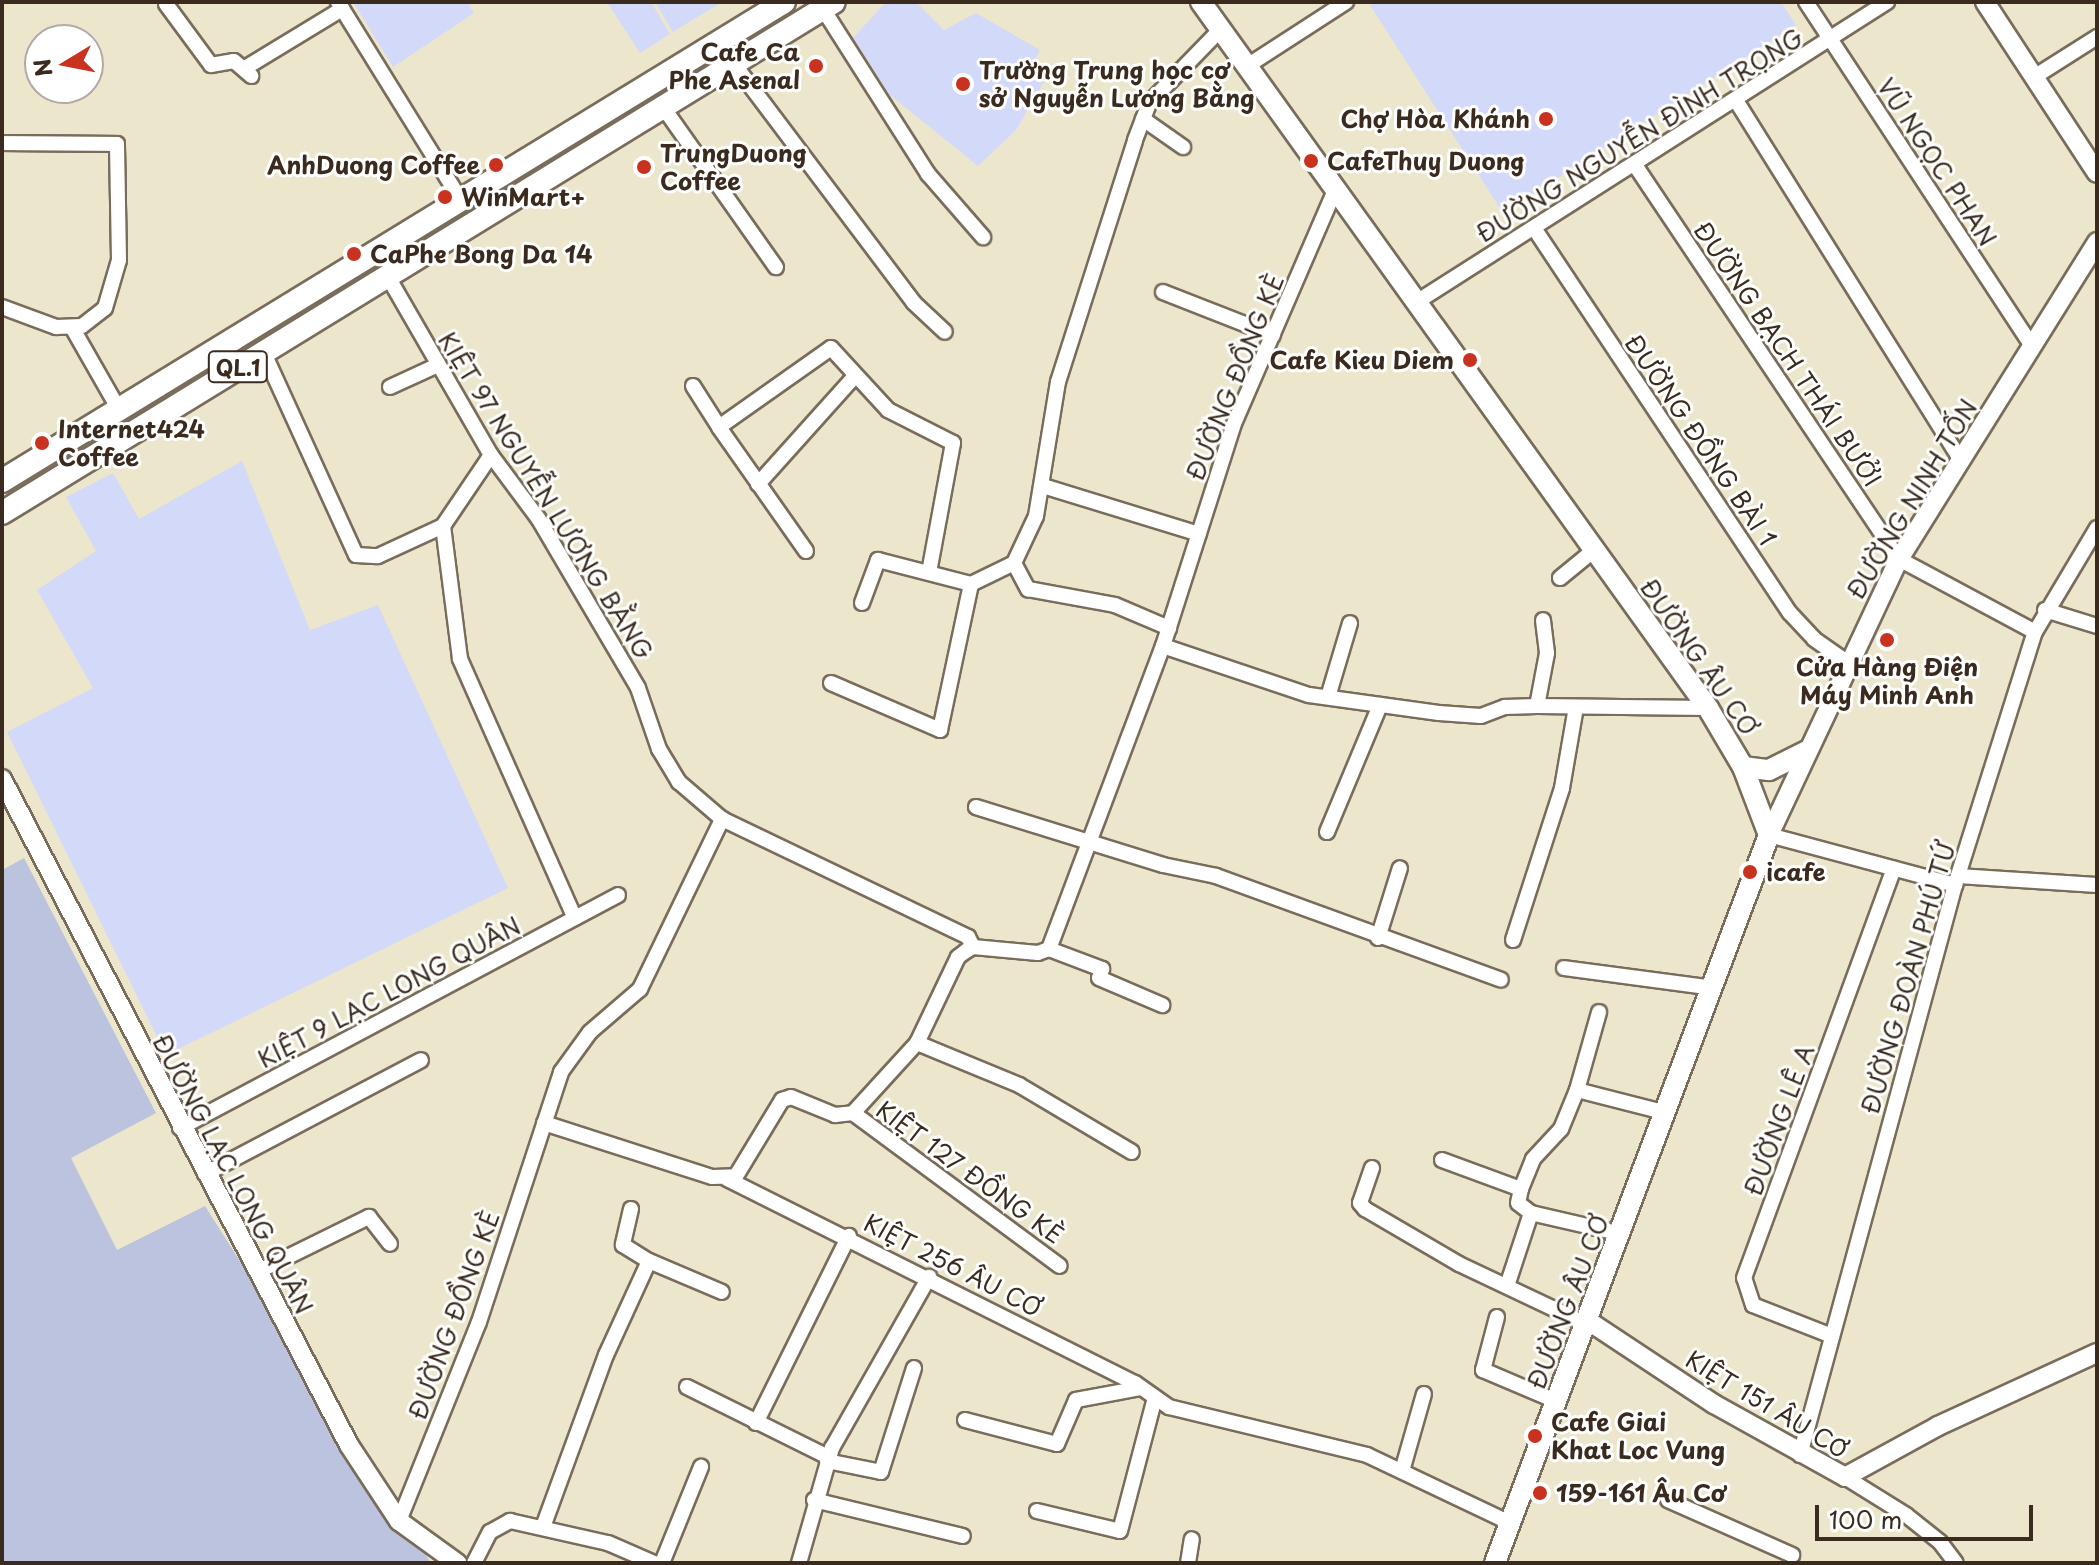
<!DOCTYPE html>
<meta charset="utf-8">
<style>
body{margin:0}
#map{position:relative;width:2099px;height:1565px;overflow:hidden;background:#ece7cc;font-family:"Playpen Sans",sans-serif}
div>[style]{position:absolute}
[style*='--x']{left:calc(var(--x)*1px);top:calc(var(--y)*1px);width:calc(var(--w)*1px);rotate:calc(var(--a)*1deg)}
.built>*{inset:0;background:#d3d9f9}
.industrial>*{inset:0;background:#bcc3de}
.roads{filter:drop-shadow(2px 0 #796c5b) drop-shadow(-2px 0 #796c5b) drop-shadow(0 2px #796c5b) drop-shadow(0 -2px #796c5b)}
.minor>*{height:14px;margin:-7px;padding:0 7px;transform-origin:7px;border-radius:7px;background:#fff}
.tertiary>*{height:18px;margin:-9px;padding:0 9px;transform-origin:9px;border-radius:9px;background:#fff}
.secondary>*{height:20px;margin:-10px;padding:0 10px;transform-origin:10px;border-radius:10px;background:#fff}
.trunk>*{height:22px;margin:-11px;padding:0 11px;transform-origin:11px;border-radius:11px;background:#fff}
.dots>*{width:22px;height:22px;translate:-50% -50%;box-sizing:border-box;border:4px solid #fff;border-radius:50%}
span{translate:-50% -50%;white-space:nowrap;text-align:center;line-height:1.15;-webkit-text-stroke:6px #fff;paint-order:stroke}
.shield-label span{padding:2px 6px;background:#fff;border:2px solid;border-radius:6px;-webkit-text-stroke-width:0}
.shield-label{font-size:22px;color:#3b2a1e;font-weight:700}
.poi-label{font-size:24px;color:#3b2a1e;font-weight:700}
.right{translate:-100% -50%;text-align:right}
.left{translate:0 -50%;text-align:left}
.street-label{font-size:24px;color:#3b2a1e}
.frame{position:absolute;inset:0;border:4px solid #3b2a1e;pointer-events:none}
.north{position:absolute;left:24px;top:24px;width:80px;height:80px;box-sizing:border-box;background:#fff;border:2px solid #b1aaa5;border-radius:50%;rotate:260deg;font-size:22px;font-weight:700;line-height:32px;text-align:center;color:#3b2a1e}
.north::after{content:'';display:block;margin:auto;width:28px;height:36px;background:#c8321e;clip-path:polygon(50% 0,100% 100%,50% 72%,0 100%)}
.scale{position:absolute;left:1815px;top:1505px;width:218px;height:36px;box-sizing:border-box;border:4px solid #3b2a1e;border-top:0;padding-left:10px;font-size:24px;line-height:28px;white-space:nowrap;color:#3b2a1e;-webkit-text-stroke:6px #fff;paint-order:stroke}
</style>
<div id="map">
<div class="built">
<div style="clip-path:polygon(353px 2px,475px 2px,469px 6px,474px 13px,393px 67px)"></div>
<div style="clip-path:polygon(607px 2px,651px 2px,670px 34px,640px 53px)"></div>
<div style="clip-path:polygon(655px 2px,722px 2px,673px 32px)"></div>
<div style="clip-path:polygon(886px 2px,916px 2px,944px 30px,976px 13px,1040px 50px,1034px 61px,1049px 73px,1016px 130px,978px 166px,890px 95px,853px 38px)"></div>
<div style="clip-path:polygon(1375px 2px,1781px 2px,1796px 25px,1503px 213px,1370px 5px)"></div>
<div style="clip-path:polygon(242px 461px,310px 630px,378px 605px,508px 888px,166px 1055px,7px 732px,93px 688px,37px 590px,96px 551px,66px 497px,113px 473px,139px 519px)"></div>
</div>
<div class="industrial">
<div style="clip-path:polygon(24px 858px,156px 1113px,71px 1158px,117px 1250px,205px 1206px,431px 1563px,2px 1563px,2px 870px)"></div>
</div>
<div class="roads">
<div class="minor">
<div style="--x:338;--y:2;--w:232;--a:58.2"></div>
<div style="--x:1806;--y:2;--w:412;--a:56.7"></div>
<div style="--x:166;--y:4;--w:76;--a:53.6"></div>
<div style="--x:211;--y:65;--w:23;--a:-10"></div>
<div style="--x:234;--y:61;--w:23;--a:41"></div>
<div style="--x:823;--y:9;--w:196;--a:57.5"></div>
<div style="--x:928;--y:174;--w:84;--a:48.9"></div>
<div style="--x:734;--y:64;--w:299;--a:53"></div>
<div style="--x:914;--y:303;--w:42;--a:43.1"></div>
<div style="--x:1247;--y:66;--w:118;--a:-32.9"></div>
<div style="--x:245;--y:68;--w:114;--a:-31.3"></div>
<div style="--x:2034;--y:77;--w:75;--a:-32.4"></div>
<div style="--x:1737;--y:102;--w:422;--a:58"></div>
<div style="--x:663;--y:107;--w:196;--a:54.8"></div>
<div style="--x:1143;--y:119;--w:49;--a:35"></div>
<div style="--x:1635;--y:165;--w:474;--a:56.2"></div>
<div style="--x:1899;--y:559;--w:154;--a:28.2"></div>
<div style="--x:1534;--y:228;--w:462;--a:56.4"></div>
<div style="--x:1790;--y:613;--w:35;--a:47"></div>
<div style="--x:1814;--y:639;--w:40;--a:34.9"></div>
<div style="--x:387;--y:275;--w:208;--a:60"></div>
<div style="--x:491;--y:455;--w:79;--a:53.3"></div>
<div style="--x:538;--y:518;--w:197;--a:59.5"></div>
<div style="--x:638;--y:688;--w:65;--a:71"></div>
<div style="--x:659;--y:749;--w:39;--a:59"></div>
<div style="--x:679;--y:782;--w:57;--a:40.7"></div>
<div style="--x:722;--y:819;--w:273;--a:25.6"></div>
<div style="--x:968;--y:937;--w:11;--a:63"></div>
<div style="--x:1163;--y:292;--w:118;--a:21.4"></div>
<div style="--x:1415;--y:303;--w:560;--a:-32.53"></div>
<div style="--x:2;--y:307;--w:58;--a:20.3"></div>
<div style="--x:56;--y:327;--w:26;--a:-2"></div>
<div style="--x:82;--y:326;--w:29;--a:-38"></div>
<div style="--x:105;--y:308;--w:50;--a:-73.7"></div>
<div style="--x:119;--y:260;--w:116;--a:-91"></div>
<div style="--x:117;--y:144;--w:112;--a:-179.5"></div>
<div style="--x:73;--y:329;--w:91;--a:60.3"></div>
<div style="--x:263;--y:351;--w:224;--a:65.5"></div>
<div style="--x:356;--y:555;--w:22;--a:3"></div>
<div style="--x:378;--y:556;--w:72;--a:-24.8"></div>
<div style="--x:693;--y:386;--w:49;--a:57.6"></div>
<div style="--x:390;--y:387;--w:53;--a:-24.6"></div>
<div style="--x:491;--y:455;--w:86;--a:124.1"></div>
<div style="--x:443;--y:526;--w:134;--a:82.7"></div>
<div style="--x:460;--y:659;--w:283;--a:66.1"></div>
<div style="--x:758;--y:484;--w:145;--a:-48.1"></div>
<div style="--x:1043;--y:486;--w:163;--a:17.1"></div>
<div style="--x:806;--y:551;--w:151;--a:-125.1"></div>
<div style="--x:719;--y:427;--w:137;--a:-35.2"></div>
<div style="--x:831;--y:348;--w:84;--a:47.4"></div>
<div style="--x:888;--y:410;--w:73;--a:26.9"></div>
<div style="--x:953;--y:443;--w:131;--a:100.5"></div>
<div style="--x:1014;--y:563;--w:52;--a:-64.9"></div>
<div style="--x:1036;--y:516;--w:136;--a:-80.7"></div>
<div style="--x:1058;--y:382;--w:254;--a:-72.3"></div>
<div style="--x:1135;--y:140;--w:40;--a:-69"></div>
<div style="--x:1149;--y:103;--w:103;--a:-45.8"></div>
<div style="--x:1014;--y:563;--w:30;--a:62"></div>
<div style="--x:1028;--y:589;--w:88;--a:10.4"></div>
<div style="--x:1115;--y:605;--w:59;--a:23.1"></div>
<div style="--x:1560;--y:578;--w:43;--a:-39.3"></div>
<div style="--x:862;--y:603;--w:46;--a:-69.6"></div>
<div style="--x:878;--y:560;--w:96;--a:14.5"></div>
<div style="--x:971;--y:584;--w:48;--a:-26"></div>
<div style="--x:2045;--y:610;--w:54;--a:17.1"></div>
<div style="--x:1163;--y:646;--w:154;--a:18.6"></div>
<div style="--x:1309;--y:695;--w:131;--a:7.9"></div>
<div style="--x:1439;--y:713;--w:42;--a:4.1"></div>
<div style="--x:1481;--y:716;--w:26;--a:-21"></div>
<div style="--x:1505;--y:707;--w:32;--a:-2"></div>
<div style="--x:1537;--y:706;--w:171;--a:0.7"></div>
<div style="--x:831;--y:683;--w:119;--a:23.3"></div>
<div style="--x:940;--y:730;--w:149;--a:-78"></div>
<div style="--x:1328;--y:697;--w:77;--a:-73.4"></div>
<div style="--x:1537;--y:706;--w:54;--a:-79.3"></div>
<div style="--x:1547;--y:653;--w:33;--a:-97"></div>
<div style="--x:976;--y:807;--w:196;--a:17.2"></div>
<div style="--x:1163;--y:865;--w:54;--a:11.7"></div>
<div style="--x:1216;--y:876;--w:303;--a:20"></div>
<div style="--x:1327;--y:832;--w:138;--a:-67.3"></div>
<div style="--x:1769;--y:835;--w:193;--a:15"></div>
<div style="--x:1958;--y:876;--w:139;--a:3.7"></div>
<div style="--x:1378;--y:938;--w:73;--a:-72.6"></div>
<div style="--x:1513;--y:940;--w:160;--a:-72.1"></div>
<div style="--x:1562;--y:788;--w:82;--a:-80.2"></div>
<div style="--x:1049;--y:949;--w:57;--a:20.7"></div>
<div style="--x:1102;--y:969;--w:9;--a:108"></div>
<div style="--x:1099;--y:978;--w:69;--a:23.2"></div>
<div style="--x:1564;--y:968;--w:150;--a:7.6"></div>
<div style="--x:917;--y:1043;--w:110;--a:22.4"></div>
<div style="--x:1019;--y:1085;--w:131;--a:30.7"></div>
<div style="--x:1577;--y:1090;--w:81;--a:-74.2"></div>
<div style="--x:853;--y:1113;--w:257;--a:36.5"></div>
<div style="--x:544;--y:1123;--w:176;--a:17.8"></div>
<div style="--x:712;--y:1177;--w:24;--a:-2"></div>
<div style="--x:736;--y:1176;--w:89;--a:-58.8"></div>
<div style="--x:782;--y:1100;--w:9;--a:-18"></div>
<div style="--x:791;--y:1097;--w:48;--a:22.2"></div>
<div style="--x:835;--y:1115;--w:18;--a:-6"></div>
<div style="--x:853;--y:1113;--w:95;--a:-47.6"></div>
<div style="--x:917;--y:1043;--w:95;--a:-64.5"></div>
<div style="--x:958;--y:957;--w:10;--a:-37"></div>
<div style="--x:966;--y:951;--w:8;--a:-30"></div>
<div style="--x:973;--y:947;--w:65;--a:5.3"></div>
<div style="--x:1038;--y:953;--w:12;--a:-20"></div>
<div style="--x:1049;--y:949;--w:324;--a:-69.4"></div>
<div style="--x:1163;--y:646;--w:231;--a:-72.3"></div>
<div style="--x:1233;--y:426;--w:257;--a:-66.6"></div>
<div style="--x:180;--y:1128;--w:496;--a:-28"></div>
<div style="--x:1442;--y:1160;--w:84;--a:20.2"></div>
<div style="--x:1372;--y:1168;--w:37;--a:109"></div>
<div style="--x:1360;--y:1203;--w:8;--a:50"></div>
<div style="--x:1365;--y:1209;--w:109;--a:30.3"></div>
<div style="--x:1459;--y:1264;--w:143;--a:25.3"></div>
<div style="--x:205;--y:1174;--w:244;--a:-27.8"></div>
<div style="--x:727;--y:1179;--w:456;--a:26.6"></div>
<div style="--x:1135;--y:1383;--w:42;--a:35.2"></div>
<div style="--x:1169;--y:1407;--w:204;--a:13.6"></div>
<div style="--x:1367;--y:1455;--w:158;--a:25.4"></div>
<div style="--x:631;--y:1209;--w:37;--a:103"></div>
<div style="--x:623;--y:1245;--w:31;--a:32"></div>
<div style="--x:1622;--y:1234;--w:93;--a:-167"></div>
<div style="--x:1531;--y:1213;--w:16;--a:-142"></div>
<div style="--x:1518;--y:1203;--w:14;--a:-78"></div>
<div style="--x:1521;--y:1189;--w:32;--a:-68"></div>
<div style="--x:1533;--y:1159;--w:41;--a:-47"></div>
<div style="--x:1561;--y:1129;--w:42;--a:-67.7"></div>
<div style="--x:1577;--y:1090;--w:93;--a:14.3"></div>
<div style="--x:257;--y:1272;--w:125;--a:-26.2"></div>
<div style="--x:369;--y:1217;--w:34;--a:52"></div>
<div style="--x:1507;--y:1286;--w:77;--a:-71.8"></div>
<div style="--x:1497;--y:1317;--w:55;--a:104.8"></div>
<div style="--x:1483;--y:1370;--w:82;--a:23.1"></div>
<div style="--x:1832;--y:1336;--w:85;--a:-158.6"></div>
<div style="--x:1753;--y:1305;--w:28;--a:-108"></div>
<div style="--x:1744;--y:1278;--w:436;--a:-69.9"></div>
<div style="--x:687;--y:1387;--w:157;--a:26.4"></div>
<div style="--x:965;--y:1420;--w:95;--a:14.6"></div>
<div style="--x:1057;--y:1444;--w:48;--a:-66.6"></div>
<div style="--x:1076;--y:1400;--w:65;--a:-10.6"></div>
<div style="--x:756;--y:1423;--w:209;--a:-63.6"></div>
<div style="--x:1800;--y:1455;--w:591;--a:-74.79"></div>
<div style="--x:1955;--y:885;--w:265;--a:-72.5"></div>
<div style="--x:2035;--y:632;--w:121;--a:-59.2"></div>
<div style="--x:827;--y:1461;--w:55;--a:11.5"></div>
<div style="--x:881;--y:1472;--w:109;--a:-72.4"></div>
<div style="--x:1402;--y:1471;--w:80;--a:-74.1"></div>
<div style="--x:1845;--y:1477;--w:72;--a:31.9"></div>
<div style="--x:1906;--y:1515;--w:43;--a:38.5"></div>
<div style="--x:1940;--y:1542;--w:26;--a:53"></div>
<div style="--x:814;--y:1500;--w:153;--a:13.6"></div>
<div style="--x:1668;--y:1500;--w:136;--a:23.9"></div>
<div style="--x:1037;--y:1511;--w:85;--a:13.5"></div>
<div style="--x:1120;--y:1531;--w:138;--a:-75.3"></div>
<div style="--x:399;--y:1521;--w:214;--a:-68.1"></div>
<div style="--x:479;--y:1322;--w:263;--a:-71.8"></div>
<div style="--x:561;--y:1072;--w:49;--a:-54.1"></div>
<div style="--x:590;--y:1032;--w:66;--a:-40.7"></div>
<div style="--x:640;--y:989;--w:189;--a:-64.2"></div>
<div style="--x:543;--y:1527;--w:183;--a:-69.9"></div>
<div style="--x:606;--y:1355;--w:103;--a:-65.4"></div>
<div style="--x:649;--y:1261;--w:79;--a:23"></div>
<div style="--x:474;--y:1563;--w:35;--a:-63"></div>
<div style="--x:490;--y:1532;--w:23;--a:-29"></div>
<div style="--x:510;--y:1521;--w:100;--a:12.7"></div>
<div style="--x:608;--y:1543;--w:50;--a:23.5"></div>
<div style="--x:662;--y:1563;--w:104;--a:-67.9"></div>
<div style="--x:799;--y:1563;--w:120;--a:-74"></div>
<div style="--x:832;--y:1448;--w:197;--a:-60.4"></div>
<div style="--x:1188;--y:1563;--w:24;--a:-81"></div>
</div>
<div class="tertiary">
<div style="--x:1985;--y:2;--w:204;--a:56.8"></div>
<div style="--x:2;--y:779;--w:751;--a:62.48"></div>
<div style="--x:349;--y:1445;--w:91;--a:56.7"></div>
<div style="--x:399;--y:1521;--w:72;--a:35.9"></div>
<div style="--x:1769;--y:835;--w:305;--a:-64.8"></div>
<div style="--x:1899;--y:559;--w:374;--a:-58"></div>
<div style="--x:1590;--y:1322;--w:149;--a:33.5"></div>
<div style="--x:1714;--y:1404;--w:150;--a:29.1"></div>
<div style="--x:1845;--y:1477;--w:106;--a:-28.7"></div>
<div style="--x:1938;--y:1426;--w:175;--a:-24.7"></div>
</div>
<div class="secondary">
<div style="--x:1201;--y:2;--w:869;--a:54.32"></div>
<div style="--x:1708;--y:708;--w:69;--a:59.3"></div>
<div style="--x:1743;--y:767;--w:73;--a:69.1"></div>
<div style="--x:1769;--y:835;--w:778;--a:110.63"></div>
<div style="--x:1743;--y:767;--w:26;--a:7"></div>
<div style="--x:1769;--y:770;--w:42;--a:-26.6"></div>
</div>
<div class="trunk">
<div style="--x:2;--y:481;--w:917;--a:-31.49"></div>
<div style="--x:2;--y:513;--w:976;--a:-31.56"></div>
</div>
</div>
<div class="dots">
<div style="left:816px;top:66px;background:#c8321e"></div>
<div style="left:963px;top:84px;background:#c8321e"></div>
<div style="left:1546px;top:119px;background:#c8321e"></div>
<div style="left:1311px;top:161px;background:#c8321e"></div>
<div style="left:496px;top:165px;background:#c8321e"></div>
<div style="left:644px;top:167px;background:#c8321e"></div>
<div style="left:445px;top:197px;background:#c8321e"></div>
<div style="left:354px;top:254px;background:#c8321e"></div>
<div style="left:1470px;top:360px;background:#c8321e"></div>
<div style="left:42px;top:443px;background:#c8321e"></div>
<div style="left:1887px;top:640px;background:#c8321e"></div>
<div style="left:1750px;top:872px;background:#c8321e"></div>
<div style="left:1535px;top:1436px;background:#c8321e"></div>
<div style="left:1540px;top:1493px;background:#c8321e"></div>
</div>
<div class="shield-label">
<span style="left:238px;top:367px">QL.1</span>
</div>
<div class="poi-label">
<span class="right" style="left:800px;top:66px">Cafe Ca<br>Phe Asenal</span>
<span class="left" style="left:979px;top:84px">Trường Trung học cơ<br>sở Nguyễn Lương Bằng</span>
<span class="right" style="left:1530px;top:119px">Chợ Hòa Khánh</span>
<span class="left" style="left:660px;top:167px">TrungDuong<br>Coffee</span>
<span class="left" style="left:1327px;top:161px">CafeThuy Duong</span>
<span class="right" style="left:480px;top:165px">AnhDuong Coffee</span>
<span class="left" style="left:461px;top:197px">WinMart+</span>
<span class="left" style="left:370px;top:254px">CaPhe Bong Da 14</span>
<span class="right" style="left:1454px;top:360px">Cafe Kieu Diem</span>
<span class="left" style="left:58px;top:443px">Internet424<br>Coffee</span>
<span style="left:1887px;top:681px">Cửa Hàng Điện<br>Máy Minh Anh</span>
<span class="left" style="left:1766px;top:872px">icafe</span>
<span class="left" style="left:1551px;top:1436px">Cafe Giai<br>Khat Loc Vung</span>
<span class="left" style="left:1556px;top:1493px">159-161 Âu Cơ</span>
</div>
<div class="street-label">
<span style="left:1640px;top:135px;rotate:-32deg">ĐƯỜNG NGUYỄN ĐÌNH TRỌNG</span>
<span style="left:1937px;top:162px;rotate:57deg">VŨ NGỌC PHAN</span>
<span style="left:1788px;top:354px;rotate:56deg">ĐƯỜNG BẠCH THÁI BƯỞI</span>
<span style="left:1235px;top:377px;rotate:-68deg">ĐƯỜNG ĐỒNG KÈ</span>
<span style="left:1701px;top:440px;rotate:56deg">ĐƯỜNG ĐỒNG BÀI 1</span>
<span style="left:546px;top:496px;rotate:58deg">KIỆT 97 NGUYỄN LƯƠNG BẰNG</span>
<span style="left:1912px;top:499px;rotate:-59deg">ĐƯỜNG NINH TỐN</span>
<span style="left:1699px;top:657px;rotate:55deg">ĐƯỜNG ÂU CƠ</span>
<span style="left:1908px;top:978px;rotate:-74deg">ĐƯỜNG ĐOÀN PHÚ TỨ</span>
<span style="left:389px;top:992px;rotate:-28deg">KIỆT 9 LẠC LONG QUÂN</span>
<span style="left:1779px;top:1120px;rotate:-70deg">ĐƯỜNG LÊ A</span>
<span style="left:970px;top:1172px;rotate:36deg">KIỆT 127 ĐỒNG KÈ</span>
<span style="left:233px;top:1174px;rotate:62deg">ĐƯỜNG LẠC LONG QUÂN</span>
<span style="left:953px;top:1265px;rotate:27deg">KIỆT 256 ÂU CƠ</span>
<span style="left:1568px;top:1302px;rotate:-69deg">ĐƯỜNG ÂU CƠ</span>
<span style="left:454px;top:1315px;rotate:-70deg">ĐƯỜNG ĐỒNG KÈ</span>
<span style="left:1767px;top:1404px;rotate:31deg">KIỆT 151 ÂU CƠ</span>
</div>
<div class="frame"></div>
<div class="north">N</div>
<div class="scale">100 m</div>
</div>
